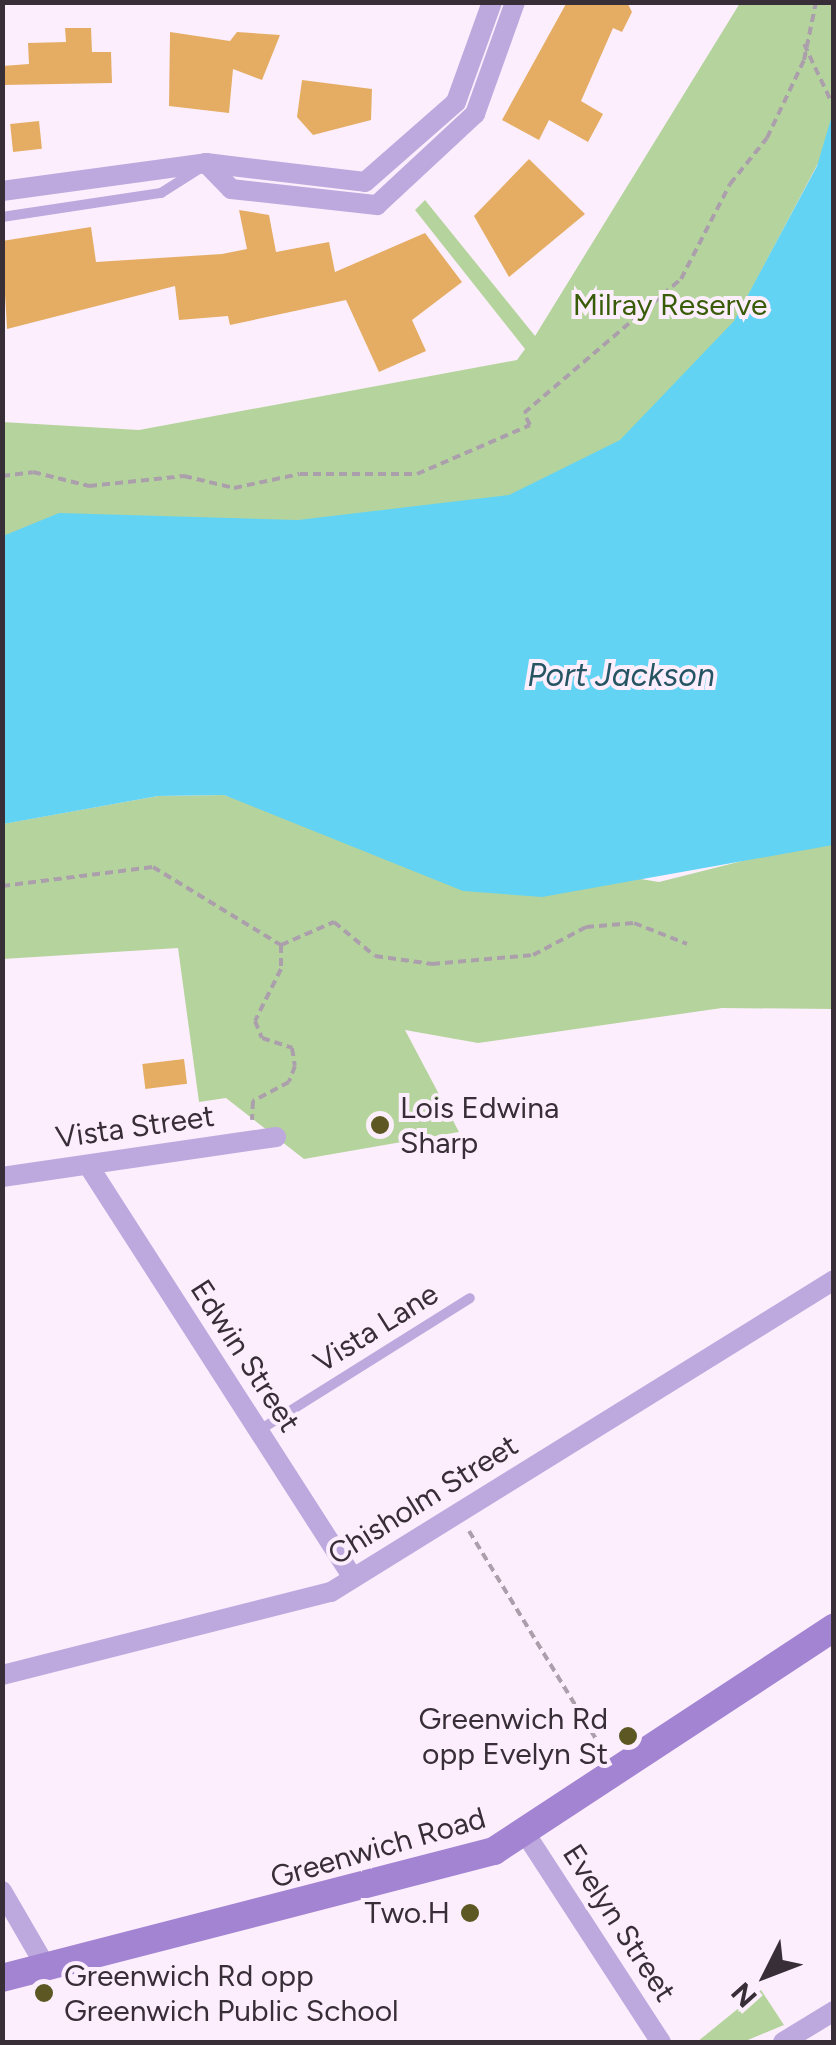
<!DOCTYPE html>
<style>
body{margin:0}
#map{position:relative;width:836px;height:2045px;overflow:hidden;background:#fdeefd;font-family:Figtree,sans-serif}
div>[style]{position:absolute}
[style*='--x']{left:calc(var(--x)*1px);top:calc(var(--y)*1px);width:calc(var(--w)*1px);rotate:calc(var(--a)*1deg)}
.green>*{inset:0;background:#b5d49d}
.water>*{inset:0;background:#62d3f3}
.building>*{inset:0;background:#e4ad63;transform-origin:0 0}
.path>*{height:4px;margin-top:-2px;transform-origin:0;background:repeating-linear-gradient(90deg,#ac9fac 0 8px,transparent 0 13px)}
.lane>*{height:10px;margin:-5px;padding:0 5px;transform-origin:5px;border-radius:5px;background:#bda9de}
.street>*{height:20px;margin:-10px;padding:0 10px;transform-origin:10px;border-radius:10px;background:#bda9de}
.secondary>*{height:28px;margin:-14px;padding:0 14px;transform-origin:14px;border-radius:14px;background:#a284d2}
.dots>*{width:28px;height:28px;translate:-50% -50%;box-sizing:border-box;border:5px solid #fdeefd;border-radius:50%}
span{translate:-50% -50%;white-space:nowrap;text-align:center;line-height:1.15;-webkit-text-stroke:8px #fdeefd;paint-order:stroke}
.park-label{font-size:30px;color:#385c08}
.poi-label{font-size:30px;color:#382e38}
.left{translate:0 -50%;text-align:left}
.right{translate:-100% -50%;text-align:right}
.street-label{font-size:30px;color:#382e38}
.water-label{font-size:32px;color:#255563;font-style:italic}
.frame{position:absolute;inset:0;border:5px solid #382e38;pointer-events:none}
.north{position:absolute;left:716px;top:1925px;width:100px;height:100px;-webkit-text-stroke:8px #fdeefd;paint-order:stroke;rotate:228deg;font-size:28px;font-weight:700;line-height:40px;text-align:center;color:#382e38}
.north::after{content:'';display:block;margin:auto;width:35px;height:45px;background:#382e38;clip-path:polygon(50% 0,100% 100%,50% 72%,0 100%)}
</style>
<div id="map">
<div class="green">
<div style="clip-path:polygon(740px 3px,833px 3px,833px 135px,688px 409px,469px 524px,322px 540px,3px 536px,2px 422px,139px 430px,517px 360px,525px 349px,415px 210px,425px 200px,535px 336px)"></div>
<div style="clip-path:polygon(224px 795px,310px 825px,659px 882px,833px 838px,833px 1009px,722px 1008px,478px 1043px,405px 1030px,459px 1132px,304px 1159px,226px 1098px,199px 1102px,178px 948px,3px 959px,2px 824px,158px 796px)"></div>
<div style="clip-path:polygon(761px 1990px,784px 2025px,743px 2042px,697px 2042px)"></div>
</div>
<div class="water">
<div style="clip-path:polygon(833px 112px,833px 845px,542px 897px,463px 891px,224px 795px,158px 796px,3px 824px,3px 536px,59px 513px,298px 520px,509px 495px,620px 440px,734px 321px,817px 166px)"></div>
</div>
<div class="building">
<div style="clip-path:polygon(567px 2px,627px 2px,632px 12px,622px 32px,613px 28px,581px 101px,603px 114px,588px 142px,549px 120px,539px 140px,502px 120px)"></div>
<div style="clip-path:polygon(65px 28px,91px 28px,92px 52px,111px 52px,112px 83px,2px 85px,2px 66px,29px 64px,28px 43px,66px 42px)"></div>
<div style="clip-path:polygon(170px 32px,230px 41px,237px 32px,280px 35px,262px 80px,233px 69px,229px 113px,169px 106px)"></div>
<div style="clip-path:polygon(302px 80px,372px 89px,371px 120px,313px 135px,297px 117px)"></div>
<div style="left:39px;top:121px;width:28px;height:29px;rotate:84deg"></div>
<div style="clip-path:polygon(529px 159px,585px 214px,509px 277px,474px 216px)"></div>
<div style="clip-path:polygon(239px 210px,269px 215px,276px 252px,329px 242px,335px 272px,425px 233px,462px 282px,412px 320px,426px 351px,379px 372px,346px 300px,230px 325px,228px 316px,179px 320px,175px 286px,7px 329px,2px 241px,91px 227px,96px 262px,222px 254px,247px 249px)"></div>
<div style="left:184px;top:1059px;width:25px;height:42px;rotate:83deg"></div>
</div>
<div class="path">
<div style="--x:804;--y:44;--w:63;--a:64.7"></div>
<div style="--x:2;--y:476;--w:31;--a:-7"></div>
<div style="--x:33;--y:472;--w:58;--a:14"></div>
<div style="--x:89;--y:486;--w:96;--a:-6"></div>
<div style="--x:184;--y:476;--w:51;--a:13.5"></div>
<div style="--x:234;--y:488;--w:67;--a:-12"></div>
<div style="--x:300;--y:474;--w:117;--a:0"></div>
<div style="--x:417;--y:474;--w:123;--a:-23.4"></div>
<div style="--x:530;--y:425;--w:13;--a:-117"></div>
<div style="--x:524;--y:413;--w:206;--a:-40.5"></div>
<div style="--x:681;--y:279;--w:107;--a:-62.7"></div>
<div style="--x:730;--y:184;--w:59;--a:-51.2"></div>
<div style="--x:767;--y:138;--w:86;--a:-64.6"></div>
<div style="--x:804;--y:60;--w:59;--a:-78.3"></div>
<div style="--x:2;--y:886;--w:152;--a:-7.2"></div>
<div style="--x:153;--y:867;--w:150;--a:31.4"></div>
<div style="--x:281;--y:945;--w:24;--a:90"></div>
<div style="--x:281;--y:969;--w:58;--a:116.6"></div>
<div style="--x:255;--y:1021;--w:18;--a:68"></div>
<div style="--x:262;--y:1038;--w:32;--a:18"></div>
<div style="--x:292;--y:1048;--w:18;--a:81"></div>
<div style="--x:295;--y:1066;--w:17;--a:111"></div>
<div style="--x:289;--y:1082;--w:41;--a:152.2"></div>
<div style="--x:253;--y:1101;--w:19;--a:93"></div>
<div style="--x:281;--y:945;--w:58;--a:-23.5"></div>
<div style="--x:334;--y:922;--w:53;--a:39.7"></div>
<div style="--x:375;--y:956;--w:58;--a:8"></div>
<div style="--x:432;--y:964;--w:101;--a:-5.1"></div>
<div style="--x:533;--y:955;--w:60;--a:-27.8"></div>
<div style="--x:586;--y:927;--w:48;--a:-4.8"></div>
<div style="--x:634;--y:923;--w:57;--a:21.6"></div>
<div style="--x:469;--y:1531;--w:255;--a:58.6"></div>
</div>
<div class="lane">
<div style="--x:2;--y:217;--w:161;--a:-8.6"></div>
<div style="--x:161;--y:193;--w:49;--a:-32.4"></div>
<div style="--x:258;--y:1431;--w:250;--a:-32.1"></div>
</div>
<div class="street">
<div style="--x:206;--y:163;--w:36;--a:46"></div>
<div style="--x:231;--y:189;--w:147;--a:6.3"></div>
<div style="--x:377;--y:205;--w:134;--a:-42.9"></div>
<div style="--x:475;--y:114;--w:119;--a:-70.3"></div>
<div style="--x:2;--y:191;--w:206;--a:-7.8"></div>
<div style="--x:206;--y:163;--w:160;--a:6.8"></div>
<div style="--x:365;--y:182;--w:121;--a:-41.3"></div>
<div style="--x:456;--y:102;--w:106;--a:-70.2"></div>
<div style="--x:88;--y:1165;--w:490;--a:57.3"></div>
<div style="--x:2;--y:1177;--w:277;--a:-8.3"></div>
<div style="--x:2;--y:1675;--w:339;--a:-14.2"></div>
<div style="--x:331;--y:1592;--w:592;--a:-31.81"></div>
<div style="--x:527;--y:1836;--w:246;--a:57"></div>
<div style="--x:2;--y:1891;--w:88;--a:59.9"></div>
<div style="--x:783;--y:2042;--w:60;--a:-31.3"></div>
</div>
<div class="secondary">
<div style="--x:2;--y:1978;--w:508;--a:-14.47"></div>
<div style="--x:494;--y:1851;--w:407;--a:-33.3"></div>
</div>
<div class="dots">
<div style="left:380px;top:1125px;background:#5c5723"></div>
<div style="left:628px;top:1736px;background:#5c5723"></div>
<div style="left:470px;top:1913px;background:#5c5723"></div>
<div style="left:44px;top:1993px;background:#5c5723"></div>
</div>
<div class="park-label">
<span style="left:670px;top:305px">Milray Reserve</span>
</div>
<div class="poi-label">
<span class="left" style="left:400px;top:1125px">Lois Edwina<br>Sharp</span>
<span class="right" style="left:608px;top:1736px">Greenwich Rd<br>opp Evelyn St</span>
<span class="right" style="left:450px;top:1913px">Two.H</span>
<span class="left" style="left:64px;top:1993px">Greenwich Rd opp<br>Greenwich Public School</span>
</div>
<div class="street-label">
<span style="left:135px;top:1127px;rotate:-8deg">Vista Street</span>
<span style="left:376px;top:1328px;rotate:-32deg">Vista Lane</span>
<span style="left:245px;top:1356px;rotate:57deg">Edwin Street</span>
<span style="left:423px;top:1500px;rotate:-32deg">Chisholm Street</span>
<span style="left:378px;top:1848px;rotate:-16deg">Greenwich Road</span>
<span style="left:619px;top:1923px;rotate:57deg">Evelyn Street</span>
</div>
<div class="water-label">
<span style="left:621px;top:675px">Port Jackson</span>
</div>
<div class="frame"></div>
<div class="north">N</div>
</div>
